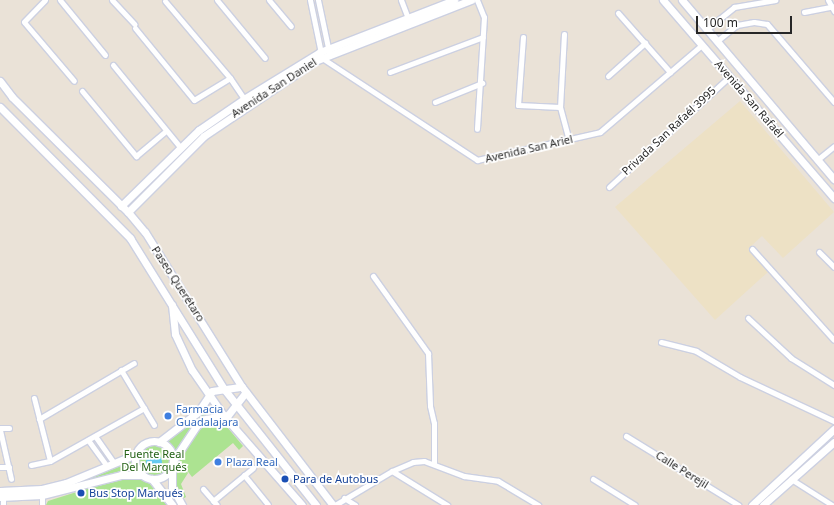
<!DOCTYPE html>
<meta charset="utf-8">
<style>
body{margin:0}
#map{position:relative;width:834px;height:505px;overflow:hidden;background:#eae2d7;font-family:"Noto Sans",sans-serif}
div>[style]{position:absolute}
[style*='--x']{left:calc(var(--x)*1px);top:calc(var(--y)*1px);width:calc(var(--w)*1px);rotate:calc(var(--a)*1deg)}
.education>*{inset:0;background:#ede1c5}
.green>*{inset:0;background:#ace391}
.round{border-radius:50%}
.water>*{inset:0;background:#65caf1}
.roads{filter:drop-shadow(1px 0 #ccd0e1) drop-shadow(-1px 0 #ccd0e1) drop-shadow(0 1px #ccd0e1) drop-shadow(0 -1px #ccd0e1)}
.street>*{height:5px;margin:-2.5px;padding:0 2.5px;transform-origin:2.5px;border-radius:2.5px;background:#fff}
.secondary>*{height:7px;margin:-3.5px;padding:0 3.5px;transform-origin:3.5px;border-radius:3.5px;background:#fff}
.secondary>.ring{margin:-3.5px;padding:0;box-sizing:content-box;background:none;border:7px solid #fff;border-radius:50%}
.dots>*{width:11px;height:11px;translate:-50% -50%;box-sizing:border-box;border:2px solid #fff;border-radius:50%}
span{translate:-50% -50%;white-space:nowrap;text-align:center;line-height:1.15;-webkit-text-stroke:3.5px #fff;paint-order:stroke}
.street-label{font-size:11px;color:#272727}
.shop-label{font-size:11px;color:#366cbe}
.left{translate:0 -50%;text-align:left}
.park-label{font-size:11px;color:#256317}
.transit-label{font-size:11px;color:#164399}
.scale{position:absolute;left:696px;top:16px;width:96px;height:18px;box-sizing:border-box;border:2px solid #272727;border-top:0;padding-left:5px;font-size:12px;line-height:14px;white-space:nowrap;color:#272727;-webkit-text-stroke:3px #fff;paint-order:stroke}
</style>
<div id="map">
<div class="education">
<div style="clip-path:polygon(740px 101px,834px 212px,783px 258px,762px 236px,748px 249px,768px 272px,715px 320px,615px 207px)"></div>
</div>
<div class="green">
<div style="clip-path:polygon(207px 405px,215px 415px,207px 417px,174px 455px,170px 447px,162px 441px)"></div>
<div style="clip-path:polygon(216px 419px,222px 421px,243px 446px,239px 450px,233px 443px,192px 477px,177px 457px,198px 425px)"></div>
<div class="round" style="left:138px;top:445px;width:32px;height:32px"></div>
<div style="clip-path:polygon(132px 458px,134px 471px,44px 493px)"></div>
<div style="clip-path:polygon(176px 459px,188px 473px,181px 484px,186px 497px,179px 501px,175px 494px,172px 467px)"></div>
<div style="clip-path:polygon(121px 478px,146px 480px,171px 505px,46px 505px,48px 501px)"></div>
</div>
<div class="water">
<div class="round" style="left:146px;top:454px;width:16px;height:16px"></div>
</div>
<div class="roads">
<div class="street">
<div style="--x:45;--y:0;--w:30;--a:134"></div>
<div style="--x:24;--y:22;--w:77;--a:49.7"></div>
<div style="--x:60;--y:0;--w:71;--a:50.7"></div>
<div style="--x:112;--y:0;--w:33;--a:47"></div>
<div style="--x:217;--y:0;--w:75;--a:50.4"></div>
<div style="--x:269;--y:0;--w:34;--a:50"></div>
<div style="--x:310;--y:0;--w:59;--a:78.3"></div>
<div style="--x:322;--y:58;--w:186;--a:33.3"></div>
<div style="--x:477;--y:160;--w:126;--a:-12.8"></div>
<div style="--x:600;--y:132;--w:134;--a:-40.5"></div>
<div style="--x:318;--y:0;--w:53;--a:78.1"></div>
<div style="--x:401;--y:0;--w:22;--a:69"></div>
<div style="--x:477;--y:0;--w:18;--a:68"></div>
<div style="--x:484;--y:17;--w:112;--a:93.6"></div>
<div style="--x:828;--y:0;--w:13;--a:61"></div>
<div style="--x:165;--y:1;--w:101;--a:49.8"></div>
<div style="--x:230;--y:78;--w:25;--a:56"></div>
<div style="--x:804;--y:12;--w:31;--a:-11"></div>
<div style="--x:618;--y:13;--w:79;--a:48.6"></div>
<div style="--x:135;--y:28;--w:93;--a:50.7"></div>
<div style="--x:194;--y:100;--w:42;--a:-31.4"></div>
<div style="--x:707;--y:29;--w:35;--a:-39"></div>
<div style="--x:734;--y:7;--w:42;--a:-9.7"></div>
<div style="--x:564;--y:34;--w:73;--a:93.1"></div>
<div style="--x:560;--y:107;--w:34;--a:75"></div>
<div style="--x:523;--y:37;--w:68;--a:94.2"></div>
<div style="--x:518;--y:105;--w:42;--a:2.7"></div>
<div style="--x:717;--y:41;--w:26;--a:-39"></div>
<div style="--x:737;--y:25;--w:17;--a:-10"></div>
<div style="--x:754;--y:22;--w:13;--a:9"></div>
<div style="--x:767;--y:24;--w:103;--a:49.3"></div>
<div style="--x:113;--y:65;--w:107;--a:50.7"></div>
<div style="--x:390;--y:72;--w:99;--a:-20.6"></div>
<div style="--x:608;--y:76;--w:50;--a:-41.7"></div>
<div style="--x:82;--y:91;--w:85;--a:50.3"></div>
<div style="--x:136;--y:156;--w:39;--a:-40"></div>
<div style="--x:435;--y:102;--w:51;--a:-22"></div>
<div style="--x:817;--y:160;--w:22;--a:-39"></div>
<div style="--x:609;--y:187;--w:164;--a:-42.5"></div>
<div style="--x:752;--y:249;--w:122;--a:48"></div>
<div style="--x:819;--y:252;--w:21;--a:45"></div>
<div style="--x:373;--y:276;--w:95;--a:54.5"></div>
<div style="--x:428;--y:353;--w:53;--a:87.8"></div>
<div style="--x:430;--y:406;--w:17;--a:77"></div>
<div style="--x:434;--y:423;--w:40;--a:90"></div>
<div style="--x:748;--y:318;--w:59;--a:42.9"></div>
<div style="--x:791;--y:358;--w:51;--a:32.1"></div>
<div style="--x:661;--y:342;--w:36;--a:14"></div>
<div style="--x:696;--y:351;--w:51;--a:30.6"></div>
<div style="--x:740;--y:377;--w:104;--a:25.1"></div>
<div style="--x:121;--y:370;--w:64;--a:59"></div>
<div style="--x:34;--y:398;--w:65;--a:75.7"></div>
<div style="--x:39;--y:419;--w:110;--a:-30.5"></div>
<div style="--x:0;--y:428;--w:9;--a:0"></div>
<div style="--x:0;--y:430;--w:50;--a:77.3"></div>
<div style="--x:95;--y:436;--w:33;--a:55"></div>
<div style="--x:626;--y:436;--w:132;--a:31.6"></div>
<div style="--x:88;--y:440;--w:32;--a:54"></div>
<div style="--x:31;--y:465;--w:19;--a:-12"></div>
<div style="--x:50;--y:461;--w:108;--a:-29.4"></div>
<div style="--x:0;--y:467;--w:9;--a:0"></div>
<div style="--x:392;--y:471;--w:65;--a:31.7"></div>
<div style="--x:244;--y:475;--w:38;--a:51"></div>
<div style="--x:593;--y:479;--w:49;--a:31.8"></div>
<div style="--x:791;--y:479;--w:49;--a:32.4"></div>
<div style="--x:203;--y:489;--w:21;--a:49"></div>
<div style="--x:42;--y:492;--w:13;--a:90"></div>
<div style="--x:344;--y:498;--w:13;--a:32"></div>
<div style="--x:213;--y:501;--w:52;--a:-39.5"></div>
<div style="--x:3;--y:505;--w:8;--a:-90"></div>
<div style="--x:335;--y:505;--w:66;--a:-30.8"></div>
<div style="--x:392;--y:471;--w:23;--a:-23"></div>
<div style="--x:413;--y:462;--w:11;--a:-5"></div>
<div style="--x:424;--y:461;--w:43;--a:20.6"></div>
<div style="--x:464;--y:476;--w:34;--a:8"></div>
<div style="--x:498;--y:481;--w:47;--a:31"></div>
</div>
<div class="secondary">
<div style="--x:663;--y:0;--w:262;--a:49.2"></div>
<div style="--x:682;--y:0;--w:235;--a:49.7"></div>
<div style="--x:0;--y:81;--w:20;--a:53"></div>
<div style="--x:12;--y:97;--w:163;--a:44.8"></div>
<div style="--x:128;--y:212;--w:26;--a:50"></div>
<div style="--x:145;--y:232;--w:183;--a:58"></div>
<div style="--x:242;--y:387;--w:149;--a:52.4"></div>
<div style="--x:0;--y:107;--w:185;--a:45.2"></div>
<div style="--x:130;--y:238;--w:178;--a:58.1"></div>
<div style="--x:224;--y:389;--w:148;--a:51.6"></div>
<div style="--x:121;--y:206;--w:109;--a:-44.3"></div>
<div style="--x:199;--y:130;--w:55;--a:-34.6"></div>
<div style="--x:244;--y:99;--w:89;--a:-31.7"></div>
<div style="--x:320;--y:52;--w:144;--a:-21.2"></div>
<div style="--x:128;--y:212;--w:107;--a:-45"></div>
<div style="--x:204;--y:136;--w:134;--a:-34"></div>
<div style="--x:315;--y:61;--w:168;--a:-21.4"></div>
<div style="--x:172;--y:305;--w:29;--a:84"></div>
<div style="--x:175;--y:334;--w:40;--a:65"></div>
<div style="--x:192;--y:370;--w:56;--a:55.2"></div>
<div style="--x:224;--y:416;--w:118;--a:48.8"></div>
<div class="ring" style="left:135px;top:441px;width:31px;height:31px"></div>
<div style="--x:159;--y:442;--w:49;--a:-37.6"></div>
<div style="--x:198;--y:412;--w:25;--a:-56"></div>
<div style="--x:212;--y:391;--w:30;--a:-8"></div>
<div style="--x:173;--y:461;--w:43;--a:-56.3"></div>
<div style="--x:197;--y:425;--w:11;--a:-34"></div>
<div style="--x:206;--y:419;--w:22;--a:-10"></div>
<div style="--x:228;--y:415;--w:29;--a:-52"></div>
<div style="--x:172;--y:468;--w:19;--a:90"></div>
<div style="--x:172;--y:487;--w:21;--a:61"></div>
<div style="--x:152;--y:479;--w:33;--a:52"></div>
<div style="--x:0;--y:491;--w:42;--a:-2.7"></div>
<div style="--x:42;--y:489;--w:25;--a:-14"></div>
<div style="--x:66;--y:483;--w:76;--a:-22.5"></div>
<div style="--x:0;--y:497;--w:42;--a:-2.7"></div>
<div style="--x:42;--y:495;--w:81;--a:-14.2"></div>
<div style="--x:121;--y:475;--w:21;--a:0"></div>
<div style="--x:752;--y:505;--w:112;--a:-42.8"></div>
<div style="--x:763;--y:505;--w:95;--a:-41.6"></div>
</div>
</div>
<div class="dots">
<div style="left:168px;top:416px;background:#3f7fe0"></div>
<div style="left:218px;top:462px;background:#3f7fe0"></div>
<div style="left:285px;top:479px;background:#1a4fb4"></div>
<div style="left:81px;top:493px;background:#1a4fb4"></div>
</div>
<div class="street-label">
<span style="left:274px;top:88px;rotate:-33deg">Avenida San Daniel</span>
<span style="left:749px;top:99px;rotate:49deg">Avenida San Rafaél</span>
<span style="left:669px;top:131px;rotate:-43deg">Privada San Rafaél 3995</span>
<span style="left:529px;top:149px;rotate:-13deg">Avenida San Ariel</span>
<span style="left:178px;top:284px;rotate:57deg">Paseo Querétaro</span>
<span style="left:682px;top:470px;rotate:32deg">Calle Perejil</span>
</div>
<div class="shop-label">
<span class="left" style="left:176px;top:416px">Farmacia<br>Guadalajara</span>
<span class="left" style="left:226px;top:462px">Plaza Real</span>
</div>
<div class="park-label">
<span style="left:154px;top:461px">Fuente Real<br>Del Marqués</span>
</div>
<div class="transit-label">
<span class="left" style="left:293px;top:479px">Para de Autobus</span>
<span class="left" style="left:89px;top:493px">Bus Stop Marqués</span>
</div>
<div class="scale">100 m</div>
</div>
